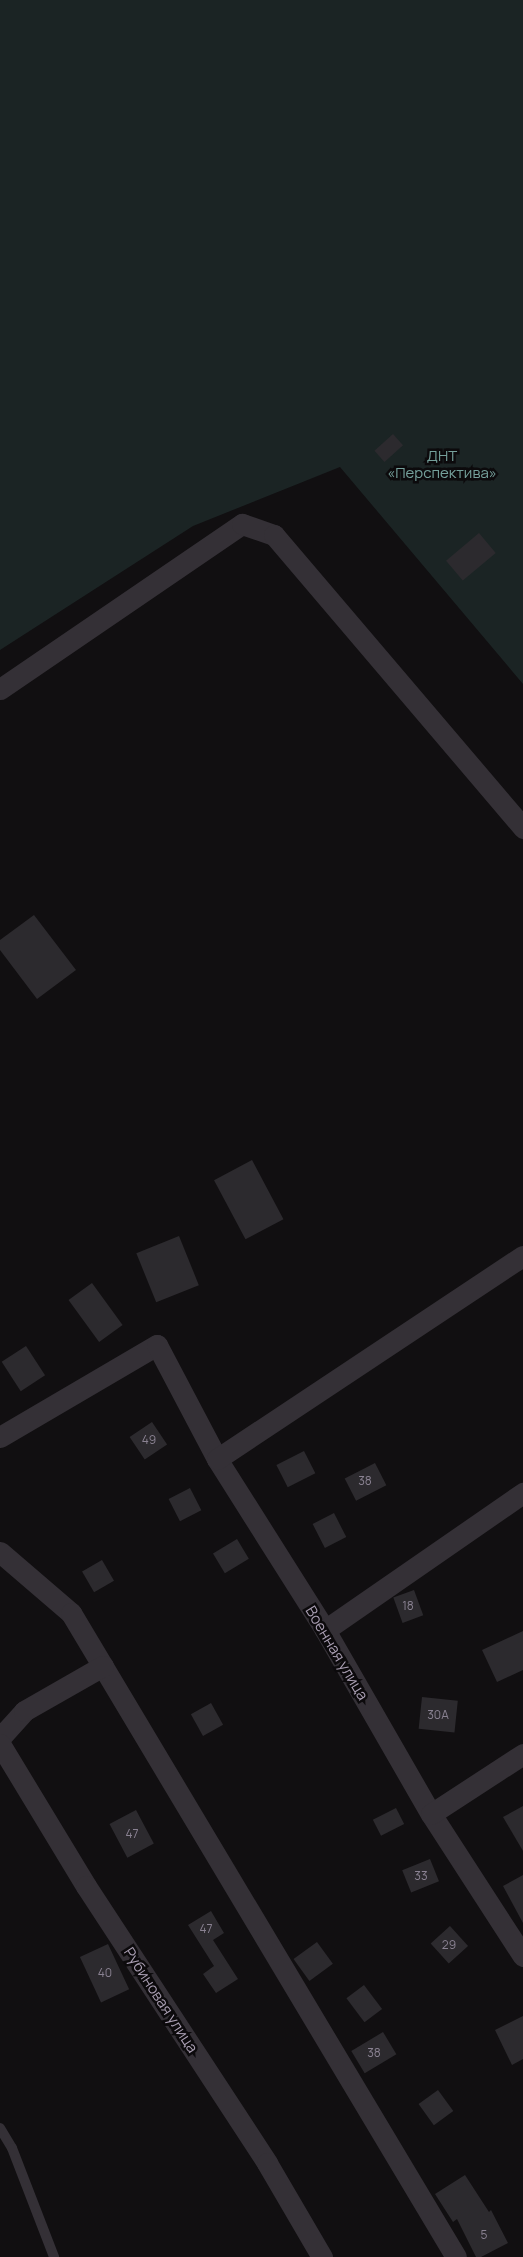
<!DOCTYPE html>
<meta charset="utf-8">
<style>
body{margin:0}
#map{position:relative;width:523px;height:2257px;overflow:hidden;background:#110f11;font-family:Manrope,sans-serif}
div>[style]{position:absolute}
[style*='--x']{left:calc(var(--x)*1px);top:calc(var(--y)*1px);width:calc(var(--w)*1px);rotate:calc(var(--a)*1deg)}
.green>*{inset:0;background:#1b2424}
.building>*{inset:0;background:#2c2a2e;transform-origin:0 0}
.lane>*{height:10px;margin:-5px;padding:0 5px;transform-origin:5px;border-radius:5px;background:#343036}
.street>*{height:21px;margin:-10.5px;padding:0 10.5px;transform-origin:10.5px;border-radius:10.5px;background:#343036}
span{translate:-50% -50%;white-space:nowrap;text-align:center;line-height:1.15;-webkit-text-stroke:5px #0c0a0c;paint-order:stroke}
.number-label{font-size:12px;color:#8a8292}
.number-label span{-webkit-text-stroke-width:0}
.park-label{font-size:15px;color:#75a09b}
.street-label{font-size:15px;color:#aa9fb3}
</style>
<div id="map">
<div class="green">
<div style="clip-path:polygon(0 0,523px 0,523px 684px,340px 467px,193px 526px,0 650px)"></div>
</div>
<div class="building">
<div style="left:393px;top:434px;width:15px;height:25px;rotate:48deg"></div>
<div style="left:479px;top:533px;width:26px;height:43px;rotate:50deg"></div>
<div style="clip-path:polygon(34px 915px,76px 970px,37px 999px,0 950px,0 940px)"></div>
<div style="left:252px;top:1160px;width:67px;height:43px;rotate:62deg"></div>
<div style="left:179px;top:1236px;width:53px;height:46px;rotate:68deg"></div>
<div style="left:92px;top:1283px;width:52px;height:29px;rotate:54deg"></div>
<div style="left:26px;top:1346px;width:35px;height:29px;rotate:57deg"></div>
<div style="left:152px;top:1422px;width:27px;height:27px;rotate:56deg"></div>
<div style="left:304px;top:1451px;width:25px;height:31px;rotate:63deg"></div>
<div style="left:375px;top:1463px;width:25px;height:34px;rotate:63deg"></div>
<div style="left:190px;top:1488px;width:25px;height:24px;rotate:63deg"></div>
<div style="left:334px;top:1513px;width:27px;height:24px;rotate:63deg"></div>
<div style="left:237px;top:1539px;width:23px;height:28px;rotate:59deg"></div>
<div style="left:102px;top:1560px;width:24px;height:23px;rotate:60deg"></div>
<div style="left:414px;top:1590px;width:27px;height:22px;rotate:70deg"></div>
<div style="clip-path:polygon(523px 1631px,523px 1670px,497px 1682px,482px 1650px)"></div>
<div style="left:422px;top:1697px;width:36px;height:32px;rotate:6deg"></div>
<div style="left:211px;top:1703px;width:25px;height:23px;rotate:61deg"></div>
<div style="clip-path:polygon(523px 1806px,523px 1851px,503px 1817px)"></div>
<div style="left:396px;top:1808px;width:18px;height:26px;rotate:63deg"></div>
<div style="left:136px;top:1810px;width:38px;height:30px;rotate:62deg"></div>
<div style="left:430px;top:1859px;width:24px;height:30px;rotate:68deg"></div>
<div style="clip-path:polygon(523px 1875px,523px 1923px,503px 1886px)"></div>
<div style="clip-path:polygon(211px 1911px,224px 1933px,213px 1940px,238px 1979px,216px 1993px,203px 1974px,214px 1966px,188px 1925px)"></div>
<div style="left:450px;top:1926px;width:27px;height:26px;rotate:48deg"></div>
<div style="left:317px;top:1942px;width:27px;height:29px;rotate:54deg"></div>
<div style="left:108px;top:1944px;width:50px;height:31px;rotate:65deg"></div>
<div style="left:364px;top:1985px;width:30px;height:22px;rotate:53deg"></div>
<div style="clip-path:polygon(523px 2016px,523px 2059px,512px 2065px,495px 2030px)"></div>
<div style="left:383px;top:2032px;width:26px;height:37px;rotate:59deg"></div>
<div style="left:438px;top:2090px;width:26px;height:24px;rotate:54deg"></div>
<div style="clip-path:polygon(465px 2175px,489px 2212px,491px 2210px,508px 2243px,481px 2257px,476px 2257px,457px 2219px,453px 2222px,435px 2194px)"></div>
</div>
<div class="lane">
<div style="--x:0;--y:2128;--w:23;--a:59"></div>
<div style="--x:12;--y:2148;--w:117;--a:68.9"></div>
</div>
<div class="street">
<div style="--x:0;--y:689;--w:293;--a:-34.3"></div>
<div style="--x:242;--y:524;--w:34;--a:19"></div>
<div style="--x:274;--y:535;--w:385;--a:49.6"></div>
<div style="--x:0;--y:1437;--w:182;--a:-30.4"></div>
<div style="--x:157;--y:1345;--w:129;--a:62.2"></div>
<div style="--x:217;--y:1459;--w:202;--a:57.7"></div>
<div style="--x:325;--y:1630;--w:212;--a:60.1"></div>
<div style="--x:431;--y:1814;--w:169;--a:57.1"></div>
<div style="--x:217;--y:1459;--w:367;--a:-33.6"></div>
<div style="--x:0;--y:1552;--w:94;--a:40.7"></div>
<div style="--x:71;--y:1613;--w:750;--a:59.13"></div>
<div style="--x:325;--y:1630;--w:241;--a:-34.7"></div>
<div style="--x:0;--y:1738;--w:36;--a:-48"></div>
<div style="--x:24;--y:1711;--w:91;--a:-29.7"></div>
<div style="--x:0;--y:1744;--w:166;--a:58.8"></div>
<div style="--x:86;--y:1886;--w:331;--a:56.8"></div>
<div style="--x:267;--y:2163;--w:109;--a:59.7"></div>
<div style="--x:431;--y:1814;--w:110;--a:-33.1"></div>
</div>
<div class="number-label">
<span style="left:149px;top:1440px">49</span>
<span style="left:365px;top:1481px">38</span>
<span style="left:408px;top:1606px">18</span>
<span style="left:438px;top:1715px">30А</span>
<span style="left:132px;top:1834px">47</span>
<span style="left:421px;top:1876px">33</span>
<span style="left:206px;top:1929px">47</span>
<span style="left:449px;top:1945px">29</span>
<span style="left:105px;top:1973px">40</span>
<span style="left:374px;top:2053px">38</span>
<span style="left:484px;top:2235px">5</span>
</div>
<div class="park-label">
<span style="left:442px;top:464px">ДНТ<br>«Перспектива»</span>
</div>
<div class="street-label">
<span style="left:337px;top:1653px;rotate:59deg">Военная улица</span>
<span style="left:161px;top:2000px;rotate:57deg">Рубиновая улица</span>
</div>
</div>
